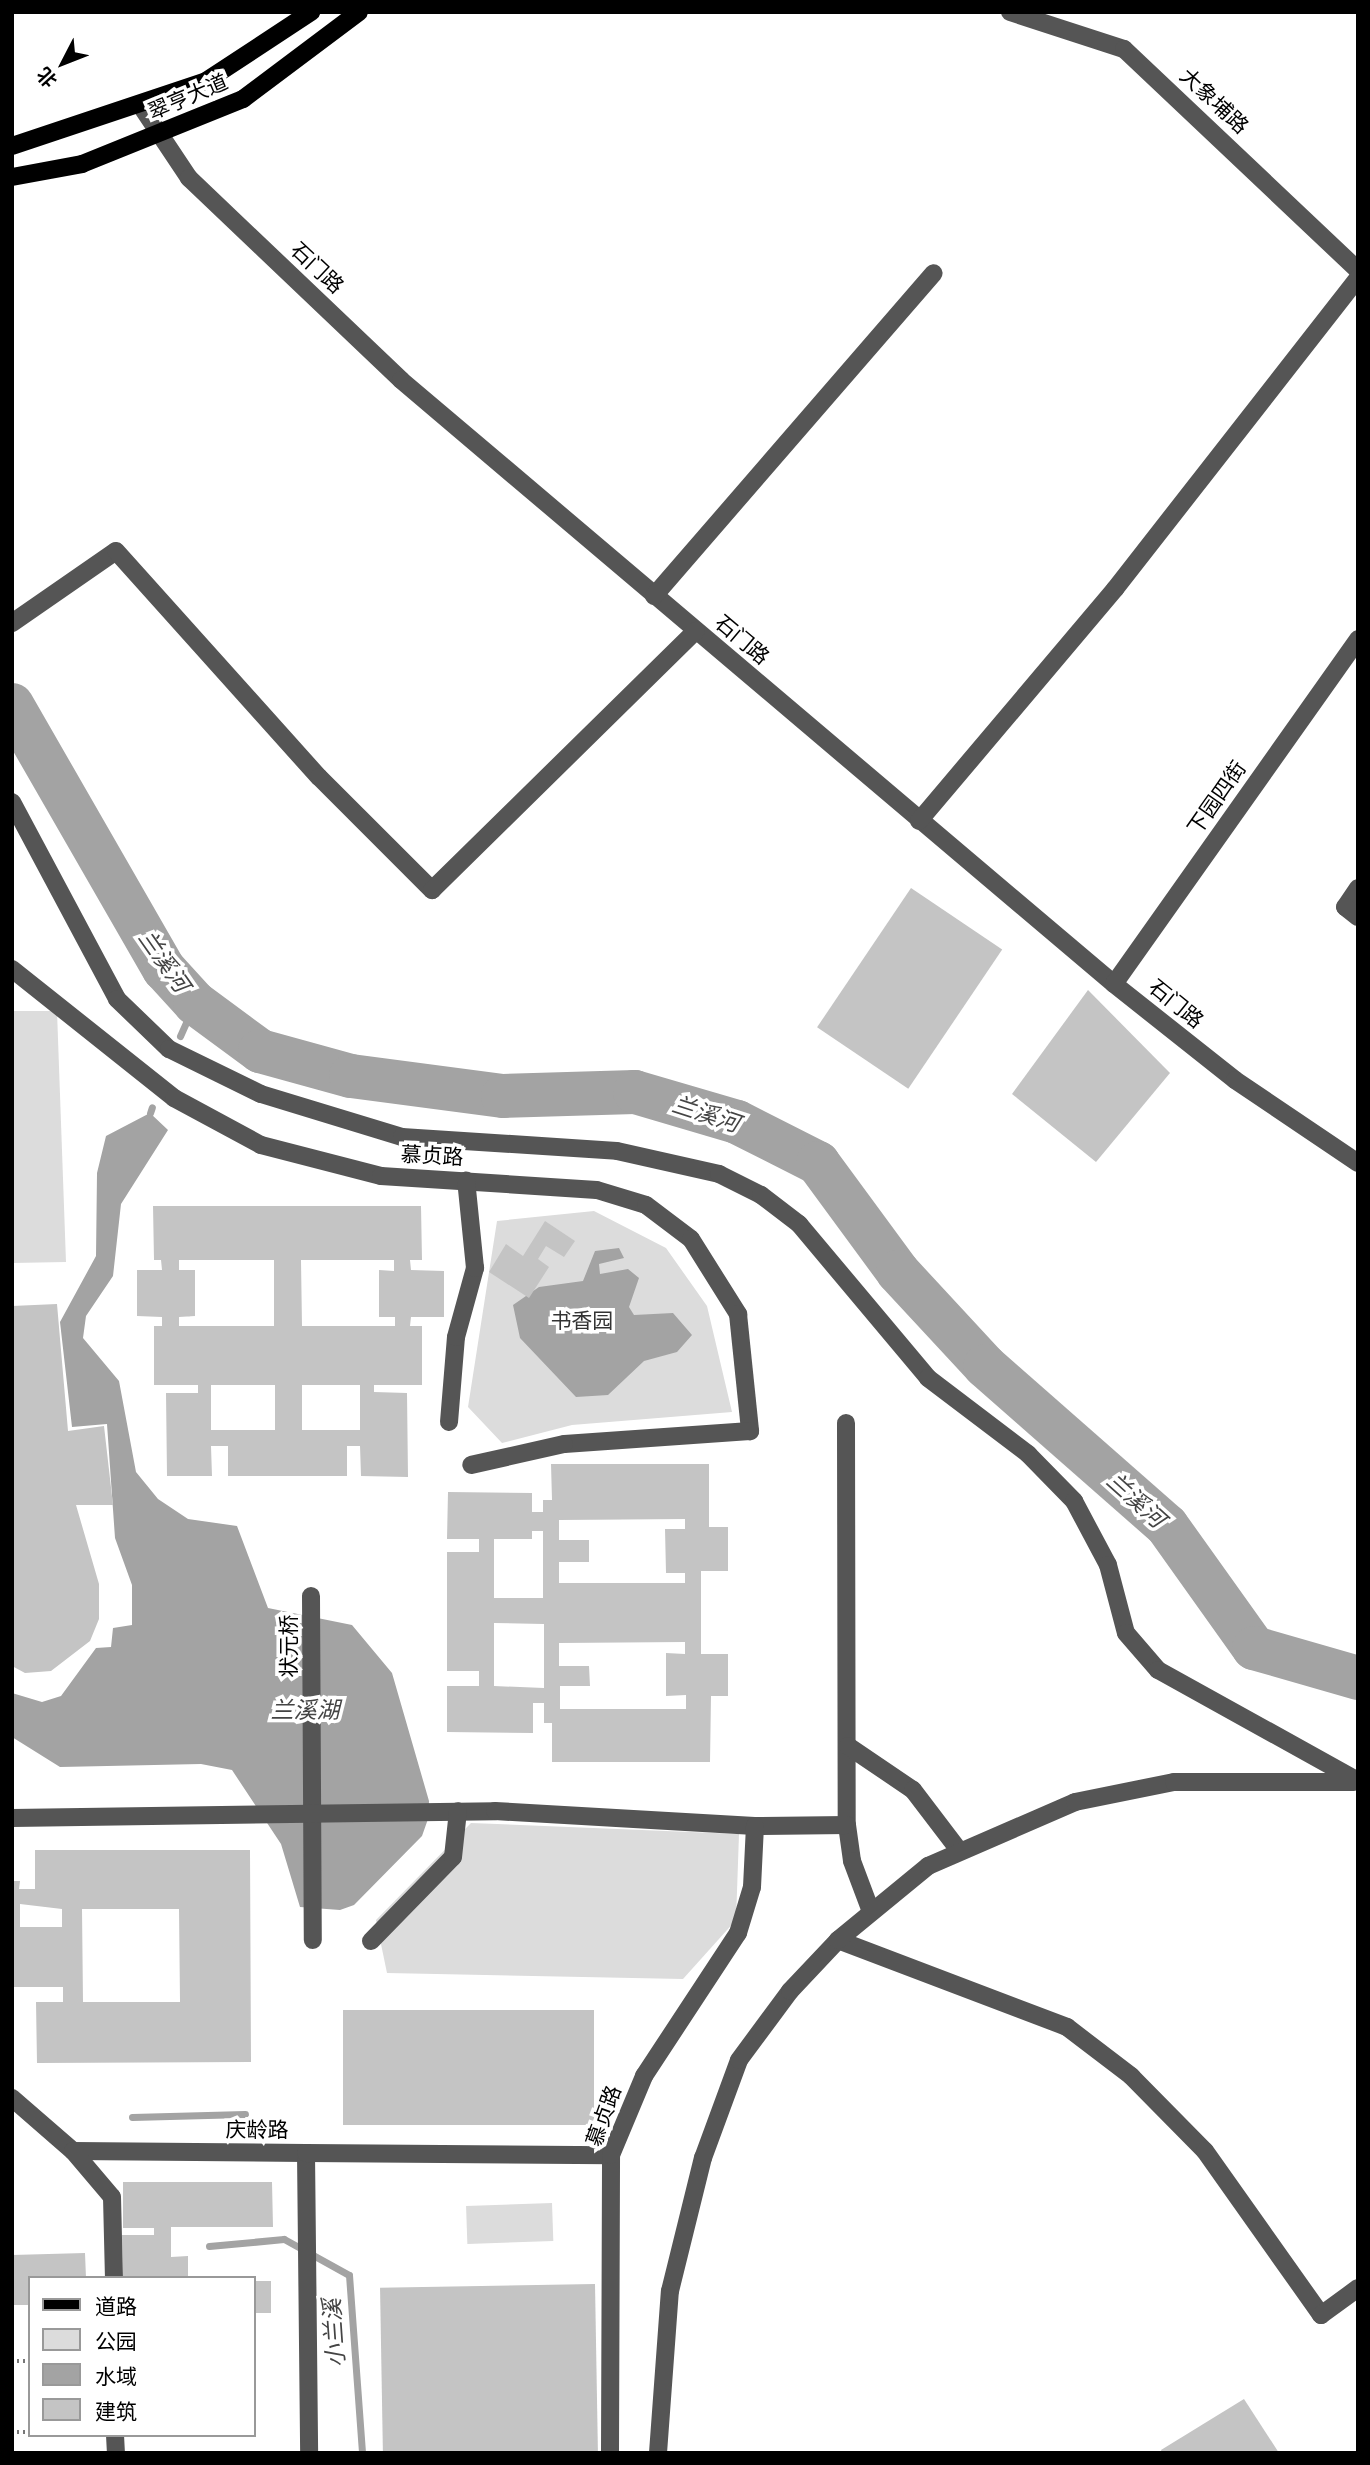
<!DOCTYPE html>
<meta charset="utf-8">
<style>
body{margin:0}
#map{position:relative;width:1370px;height:2465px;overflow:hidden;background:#fff;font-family:"Fira Sans","Noto Sans SC",sans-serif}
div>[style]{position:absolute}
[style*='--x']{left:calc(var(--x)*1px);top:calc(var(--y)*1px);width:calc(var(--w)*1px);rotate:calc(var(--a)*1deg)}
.green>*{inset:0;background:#dcdcdc;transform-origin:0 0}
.water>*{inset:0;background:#a3a3a3}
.stream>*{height:7px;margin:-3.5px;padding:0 3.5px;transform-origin:3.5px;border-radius:3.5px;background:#a3a3a3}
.river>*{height:44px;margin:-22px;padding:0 22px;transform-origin:22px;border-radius:22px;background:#a3a3a3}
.building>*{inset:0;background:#c4c4c4;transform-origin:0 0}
.path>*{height:4.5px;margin-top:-2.25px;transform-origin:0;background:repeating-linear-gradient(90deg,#777 0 2px,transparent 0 5.5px)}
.minor>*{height:18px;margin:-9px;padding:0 9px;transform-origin:9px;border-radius:9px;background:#555}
.major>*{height:18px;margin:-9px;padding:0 9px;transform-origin:9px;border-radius:9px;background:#000}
span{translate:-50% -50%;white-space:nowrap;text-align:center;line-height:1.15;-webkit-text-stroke:7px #fff;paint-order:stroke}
.street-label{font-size:21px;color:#000}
.park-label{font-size:21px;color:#333}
.water-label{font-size:23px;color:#444;font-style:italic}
.frame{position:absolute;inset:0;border:14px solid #000;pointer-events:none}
.legend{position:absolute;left:28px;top:2276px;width:228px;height:161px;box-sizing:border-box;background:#fff;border:2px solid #999;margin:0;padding:9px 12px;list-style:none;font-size:21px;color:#000}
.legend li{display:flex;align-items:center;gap:14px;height:35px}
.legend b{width:35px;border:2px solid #999}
.north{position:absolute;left:28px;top:28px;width:70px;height:70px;-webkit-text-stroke:5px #fff;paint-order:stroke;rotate:228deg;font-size:19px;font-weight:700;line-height:28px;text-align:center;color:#000}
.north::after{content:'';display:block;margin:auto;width:24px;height:32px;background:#000;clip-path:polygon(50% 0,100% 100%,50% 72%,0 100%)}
</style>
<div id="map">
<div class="green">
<div style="clip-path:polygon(12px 1011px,57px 1011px,66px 1262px,12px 1263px)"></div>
<div style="clip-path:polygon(594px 1211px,666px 1248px,707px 1306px,732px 1412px,572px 1425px,502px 1443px,468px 1407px,497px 1221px)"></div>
<div style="clip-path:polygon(471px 1823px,739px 1834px,736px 1920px,683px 1979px,387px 1973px,376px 1920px)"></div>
<div style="left:552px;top:2203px;width:38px;height:86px;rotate:88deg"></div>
</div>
<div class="water">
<div style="clip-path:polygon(150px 1113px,168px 1130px,121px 1204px,113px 1276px,86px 1316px,83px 1338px,119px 1381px,136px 1472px,158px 1499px,188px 1519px,237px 1526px,268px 1608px,352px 1625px,392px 1673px,429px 1801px,428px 1819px,422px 1836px,354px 1905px,340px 1910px,300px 1907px,281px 1844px,232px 1770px,201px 1764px,60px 1767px,12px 1737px,12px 1693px,42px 1702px,61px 1696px,96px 1648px,111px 1647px,113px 1628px,132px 1625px,132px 1585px,115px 1538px,107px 1424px,72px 1427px,60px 1322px,96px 1256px,97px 1173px,106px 1136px)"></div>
<div style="clip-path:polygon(619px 1248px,624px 1258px,599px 1264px,600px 1274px,628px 1269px,639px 1278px,629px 1307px,634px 1315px,673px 1313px,692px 1335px,677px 1352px,644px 1361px,608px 1395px,576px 1397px,520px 1338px,513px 1305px,539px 1287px,583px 1281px,595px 1251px)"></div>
</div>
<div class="stream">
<div style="--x:180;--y:1036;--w:36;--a:-66"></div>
<div style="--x:150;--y:1113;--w:6;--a:-72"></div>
<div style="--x:132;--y:2117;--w:113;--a:-1.5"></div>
<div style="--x:209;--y:2246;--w:75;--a:-5.3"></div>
<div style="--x:284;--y:2239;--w:74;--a:29"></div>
<div style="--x:349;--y:2275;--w:178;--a:85.8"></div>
</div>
<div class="river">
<div style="--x:12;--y:705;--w:305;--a:60.1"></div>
<div style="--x:164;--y:969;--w:46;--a:47.6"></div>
<div style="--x:195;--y:1003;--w:81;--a:36.4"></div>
<div style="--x:260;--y:1051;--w:94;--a:15.4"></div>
<div style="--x:351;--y:1076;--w:153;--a:7.5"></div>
<div style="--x:503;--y:1096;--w:132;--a:-1.7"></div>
<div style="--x:635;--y:1092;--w:106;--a:16.4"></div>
<div style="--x:737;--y:1122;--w:91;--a:26.8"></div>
<div style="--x:818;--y:1163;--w:135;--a:53.7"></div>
<div style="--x:898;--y:1272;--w:128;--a:47.2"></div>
<div style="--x:985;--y:1366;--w:242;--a:41.3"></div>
<div style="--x:1167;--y:1526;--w:150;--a:54.5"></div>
<div style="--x:1254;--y:1648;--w:108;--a:16.1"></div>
</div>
<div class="building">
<div style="left:911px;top:888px;width:110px;height:168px;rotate:34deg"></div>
<div style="clip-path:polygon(1088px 990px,1170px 1073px,1096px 1162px,1012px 1094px)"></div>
<div style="clip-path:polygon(evenodd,153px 1206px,421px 1206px,422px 1260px,410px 1260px,411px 1270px,444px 1271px,444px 1317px,411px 1317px,410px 1326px,422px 1326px,422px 1385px,374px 1385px,374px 1392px,407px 1393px,408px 1477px,361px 1476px,360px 1446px,347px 1446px,347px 1476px,228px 1476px,228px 1446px,211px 1446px,212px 1476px,167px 1476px,166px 1393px,198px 1393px,198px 1385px,154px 1385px,154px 1326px,162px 1326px,162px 1317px,137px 1316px,137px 1270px,162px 1270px,161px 1260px,154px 1260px,153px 1206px,179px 1260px,274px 1260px,274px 1326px,179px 1326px,179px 1317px,195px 1316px,195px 1270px,179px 1270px,179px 1260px,153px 1206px,301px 1260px,394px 1260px,394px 1271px,379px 1270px,379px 1317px,395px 1317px,395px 1326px,302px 1326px,301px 1260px,153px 1206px,211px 1385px,275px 1385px,275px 1430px,211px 1430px,211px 1385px,153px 1206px,302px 1385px,360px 1385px,360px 1430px,302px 1430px,302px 1385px)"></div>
<div style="clip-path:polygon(545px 1221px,575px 1241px,564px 1257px,546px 1246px,538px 1259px,549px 1267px,529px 1298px,489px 1272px,506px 1244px,523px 1256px)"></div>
<div style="clip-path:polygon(57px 1304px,68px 1431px,104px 1426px,113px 1505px,76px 1505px,99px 1584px,99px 1619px,90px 1641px,51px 1671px,25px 1673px,12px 1666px,12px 1306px)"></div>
<div style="clip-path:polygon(evenodd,551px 1464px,709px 1464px,709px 1527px,728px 1527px,728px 1571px,701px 1571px,701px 1654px,728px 1654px,728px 1696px,711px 1696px,710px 1762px,552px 1762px,552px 1723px,544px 1723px,544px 1703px,533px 1703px,533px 1733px,447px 1732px,447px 1686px,479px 1686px,479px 1671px,447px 1671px,447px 1552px,479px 1552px,479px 1539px,447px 1539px,448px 1492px,532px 1493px,532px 1512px,543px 1512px,543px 1500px,552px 1500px,551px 1464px,685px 1519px,685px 1529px,665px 1529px,666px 1573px,685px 1573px,685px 1583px,559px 1583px,559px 1562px,589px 1562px,589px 1540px,559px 1540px,559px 1520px,685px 1519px,551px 1464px,532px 1531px,543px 1531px,543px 1598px,494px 1598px,494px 1539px,532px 1539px,532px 1531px,551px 1464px,494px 1623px,544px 1624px,544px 1688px,494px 1686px,494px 1623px,551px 1464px,685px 1642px,685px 1654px,666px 1653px,666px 1696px,686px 1695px,686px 1709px,560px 1709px,560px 1686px,590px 1686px,589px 1666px,559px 1666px,559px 1643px,685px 1642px)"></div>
<div style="clip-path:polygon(evenodd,35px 1850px,250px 1850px,251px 2062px,37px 2063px,36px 2002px,63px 2002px,63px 1987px,12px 1987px,12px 1881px,20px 1881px,19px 1889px,35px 1889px,35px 1850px,20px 1904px,62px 1909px,62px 1927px,20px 1927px,20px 1904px,35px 1850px,82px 1909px,179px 1909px,180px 2002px,83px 2002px,82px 1909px)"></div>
<div style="left:343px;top:2010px;width:251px;height:115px"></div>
<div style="clip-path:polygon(123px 2182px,272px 2182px,273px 2227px,171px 2227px,171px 2257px,188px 2256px,188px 2278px,123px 2278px,122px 2235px,154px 2235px,154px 2228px,123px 2228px)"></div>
<div style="clip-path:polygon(85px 2253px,86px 2278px,30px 2278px,30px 2305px,12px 2305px,12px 2255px)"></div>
<div style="left:254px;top:2281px;width:17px;height:32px"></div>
<div style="left:595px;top:2284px;width:169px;height:215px;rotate:89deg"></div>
<div style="clip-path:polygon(1244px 2399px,1279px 2453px,1162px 2453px,1161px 2450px)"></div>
</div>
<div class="path">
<div style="--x:12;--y:2361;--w:18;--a:0"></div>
<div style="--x:12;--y:2432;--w:18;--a:0"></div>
</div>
<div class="minor">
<div style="--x:1010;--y:12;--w:120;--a:18"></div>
<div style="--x:1124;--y:49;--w:322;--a:43.4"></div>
<div style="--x:141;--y:106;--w:87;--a:56.3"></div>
<div style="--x:189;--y:178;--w:293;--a:43.6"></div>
<div style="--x:401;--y:380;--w:934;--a:40.27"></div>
<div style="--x:1114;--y:984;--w:154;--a:38.4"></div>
<div style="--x:1235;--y:1080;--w:148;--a:34"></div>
<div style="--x:654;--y:596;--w:427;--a:-49.1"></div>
<div style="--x:12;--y:623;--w:126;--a:-34.7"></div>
<div style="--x:116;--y:551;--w:304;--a:48.1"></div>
<div style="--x:319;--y:777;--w:160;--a:45"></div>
<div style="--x:432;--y:890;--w:370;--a:-44.5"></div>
<div style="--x:12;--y:802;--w:223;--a:61.9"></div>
<div style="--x:117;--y:999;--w:72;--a:43.9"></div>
<div style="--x:169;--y:1049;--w:102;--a:26.1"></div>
<div style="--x:261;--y:1094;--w:147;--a:17"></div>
<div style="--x:402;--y:1137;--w:215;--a:3.7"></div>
<div style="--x:617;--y:1151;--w:105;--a:12.7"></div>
<div style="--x:719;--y:1174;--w:47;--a:26.6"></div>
<div style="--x:761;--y:1195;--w:48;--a:37.3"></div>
<div style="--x:799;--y:1224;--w:201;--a:50"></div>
<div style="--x:928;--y:1378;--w:126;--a:37.2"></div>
<div style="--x:1028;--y:1454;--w:66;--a:45.6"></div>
<div style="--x:1074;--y:1501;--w:72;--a:62"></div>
<div style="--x:1108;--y:1565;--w:70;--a:75.2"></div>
<div style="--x:1126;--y:1633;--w:49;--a:49.1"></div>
<div style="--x:1158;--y:1670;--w:229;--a:29"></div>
<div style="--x:919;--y:821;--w:304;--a:-49.8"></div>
<div style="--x:1115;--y:589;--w:395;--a:-52"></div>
<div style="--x:1358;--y:888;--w:23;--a:124"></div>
<div style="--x:1345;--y:907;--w:16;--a:38"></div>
<div style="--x:12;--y:969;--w:207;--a:38.5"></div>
<div style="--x:174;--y:1098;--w:99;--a:28.4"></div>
<div style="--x:261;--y:1145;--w:124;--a:14.5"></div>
<div style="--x:381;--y:1176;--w:216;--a:3.7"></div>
<div style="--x:597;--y:1190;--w:51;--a:17"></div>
<div style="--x:646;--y:1205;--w:56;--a:37.1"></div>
<div style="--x:691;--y:1239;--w:89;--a:57.9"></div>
<div style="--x:738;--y:1314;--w:118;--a:84.1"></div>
<div style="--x:750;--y:1431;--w:186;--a:176"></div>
<div style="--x:564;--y:1444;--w:95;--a:167.3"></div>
<div style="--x:1114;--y:984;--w:423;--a:-54.7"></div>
<div style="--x:449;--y:1422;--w:85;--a:-85.3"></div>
<div style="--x:456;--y:1337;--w:72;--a:-74.6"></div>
<div style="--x:475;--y:1268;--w:88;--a:-95.8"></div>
<div style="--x:846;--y:1423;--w:402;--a:89.9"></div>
<div style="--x:847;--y:1825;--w:36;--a:82"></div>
<div style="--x:852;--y:1861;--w:51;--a:69.4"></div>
<div style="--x:311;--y:1596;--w:344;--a:89.7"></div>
<div style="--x:848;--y:1746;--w:78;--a:34.1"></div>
<div style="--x:913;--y:1790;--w:74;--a:52.7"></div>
<div style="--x:12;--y:1818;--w:483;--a:-0.8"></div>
<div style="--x:495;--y:1811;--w:260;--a:3.3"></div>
<div style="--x:755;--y:1826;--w:92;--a:-0.6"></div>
<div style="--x:838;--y:1940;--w:245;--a:20.8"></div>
<div style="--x:1067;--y:2027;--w:81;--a:37.4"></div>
<div style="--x:1131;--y:2076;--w:105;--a:45.4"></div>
<div style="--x:1205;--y:2151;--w:201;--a:54.7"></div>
<div style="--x:1321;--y:2315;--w:46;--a:-36.1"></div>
<div style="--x:371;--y:1941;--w:117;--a:-45.7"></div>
<div style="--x:453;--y:1857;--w:46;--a:-83.8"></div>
<div style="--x:12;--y:2098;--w:81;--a:41"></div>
<div style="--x:73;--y:2151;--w:233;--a:0.5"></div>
<div style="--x:306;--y:2153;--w:300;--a:89.4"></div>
<div style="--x:73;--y:2151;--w:60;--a:49.7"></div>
<div style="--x:112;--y:2197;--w:81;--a:88.6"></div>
<div style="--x:306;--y:2153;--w:305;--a:0.4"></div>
<div style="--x:115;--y:2435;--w:18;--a:87"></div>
<div style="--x:610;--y:2453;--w:298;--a:-89.8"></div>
<div style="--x:611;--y:2155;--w:86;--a:-67.3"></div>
<div style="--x:644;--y:2076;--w:171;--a:-56.7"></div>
<div style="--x:738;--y:1933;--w:48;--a:-73.1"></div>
<div style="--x:752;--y:1887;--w:61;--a:-87.2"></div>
<div style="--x:658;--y:2453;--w:162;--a:-85.8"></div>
<div style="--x:670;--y:2291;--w:137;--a:-76.1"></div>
<div style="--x:703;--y:2158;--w:104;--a:-69.8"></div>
<div style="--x:739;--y:2060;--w:86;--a:-53.5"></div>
<div style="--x:790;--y:1991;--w:70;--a:-46.7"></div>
<div style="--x:838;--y:1940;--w:117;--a:-39.4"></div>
<div style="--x:928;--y:1866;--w:160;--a:-23.5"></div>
<div style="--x:1075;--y:1802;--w:101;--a:-11.4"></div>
<div style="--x:1174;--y:1782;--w:180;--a:0"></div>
</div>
<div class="major">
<div style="--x:12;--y:146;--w:205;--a:-18.5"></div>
<div style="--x:206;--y:81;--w:126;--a:-33.3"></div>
<div style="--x:12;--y:177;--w:71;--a:-10.5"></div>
<div style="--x:82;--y:164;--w:174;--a:-22"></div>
<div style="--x:243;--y:99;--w:145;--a:-36.9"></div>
</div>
<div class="street-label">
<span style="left:188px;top:97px;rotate:-23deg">翠亨大道</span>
<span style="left:1214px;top:101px;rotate:43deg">大象埔路</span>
<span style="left:317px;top:268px;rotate:43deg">石门路</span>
<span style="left:742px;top:640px;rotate:40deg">石门路</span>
<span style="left:1217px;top:798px;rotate:-55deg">下园四街</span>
<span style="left:1176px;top:1004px;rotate:39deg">石门路</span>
<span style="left:432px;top:1156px;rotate:3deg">慕贞路</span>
<span style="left:289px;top:1646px;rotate:-90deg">状元桥</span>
<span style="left:604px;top:2116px;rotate:-70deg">慕贞路</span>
<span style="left:257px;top:2130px">庆龄路</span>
</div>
<div class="park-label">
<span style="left:582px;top:1321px">书香园</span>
</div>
<div class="water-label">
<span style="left:164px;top:961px;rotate:55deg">兰溪河</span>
<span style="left:706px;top:1114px;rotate:18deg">兰溪河</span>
<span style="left:1136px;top:1500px;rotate:42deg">兰溪河</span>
<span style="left:305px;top:1710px">兰溪湖</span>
<span style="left:334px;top:2333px;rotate:-94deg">小兰溪</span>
</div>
<div class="frame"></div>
<ul class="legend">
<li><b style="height:9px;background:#000"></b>道路</li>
<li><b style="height:19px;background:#dcdcdc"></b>公园</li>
<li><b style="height:19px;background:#a3a3a3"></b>水域</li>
<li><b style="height:19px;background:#c4c4c4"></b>建筑</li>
</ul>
<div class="north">北</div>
</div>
